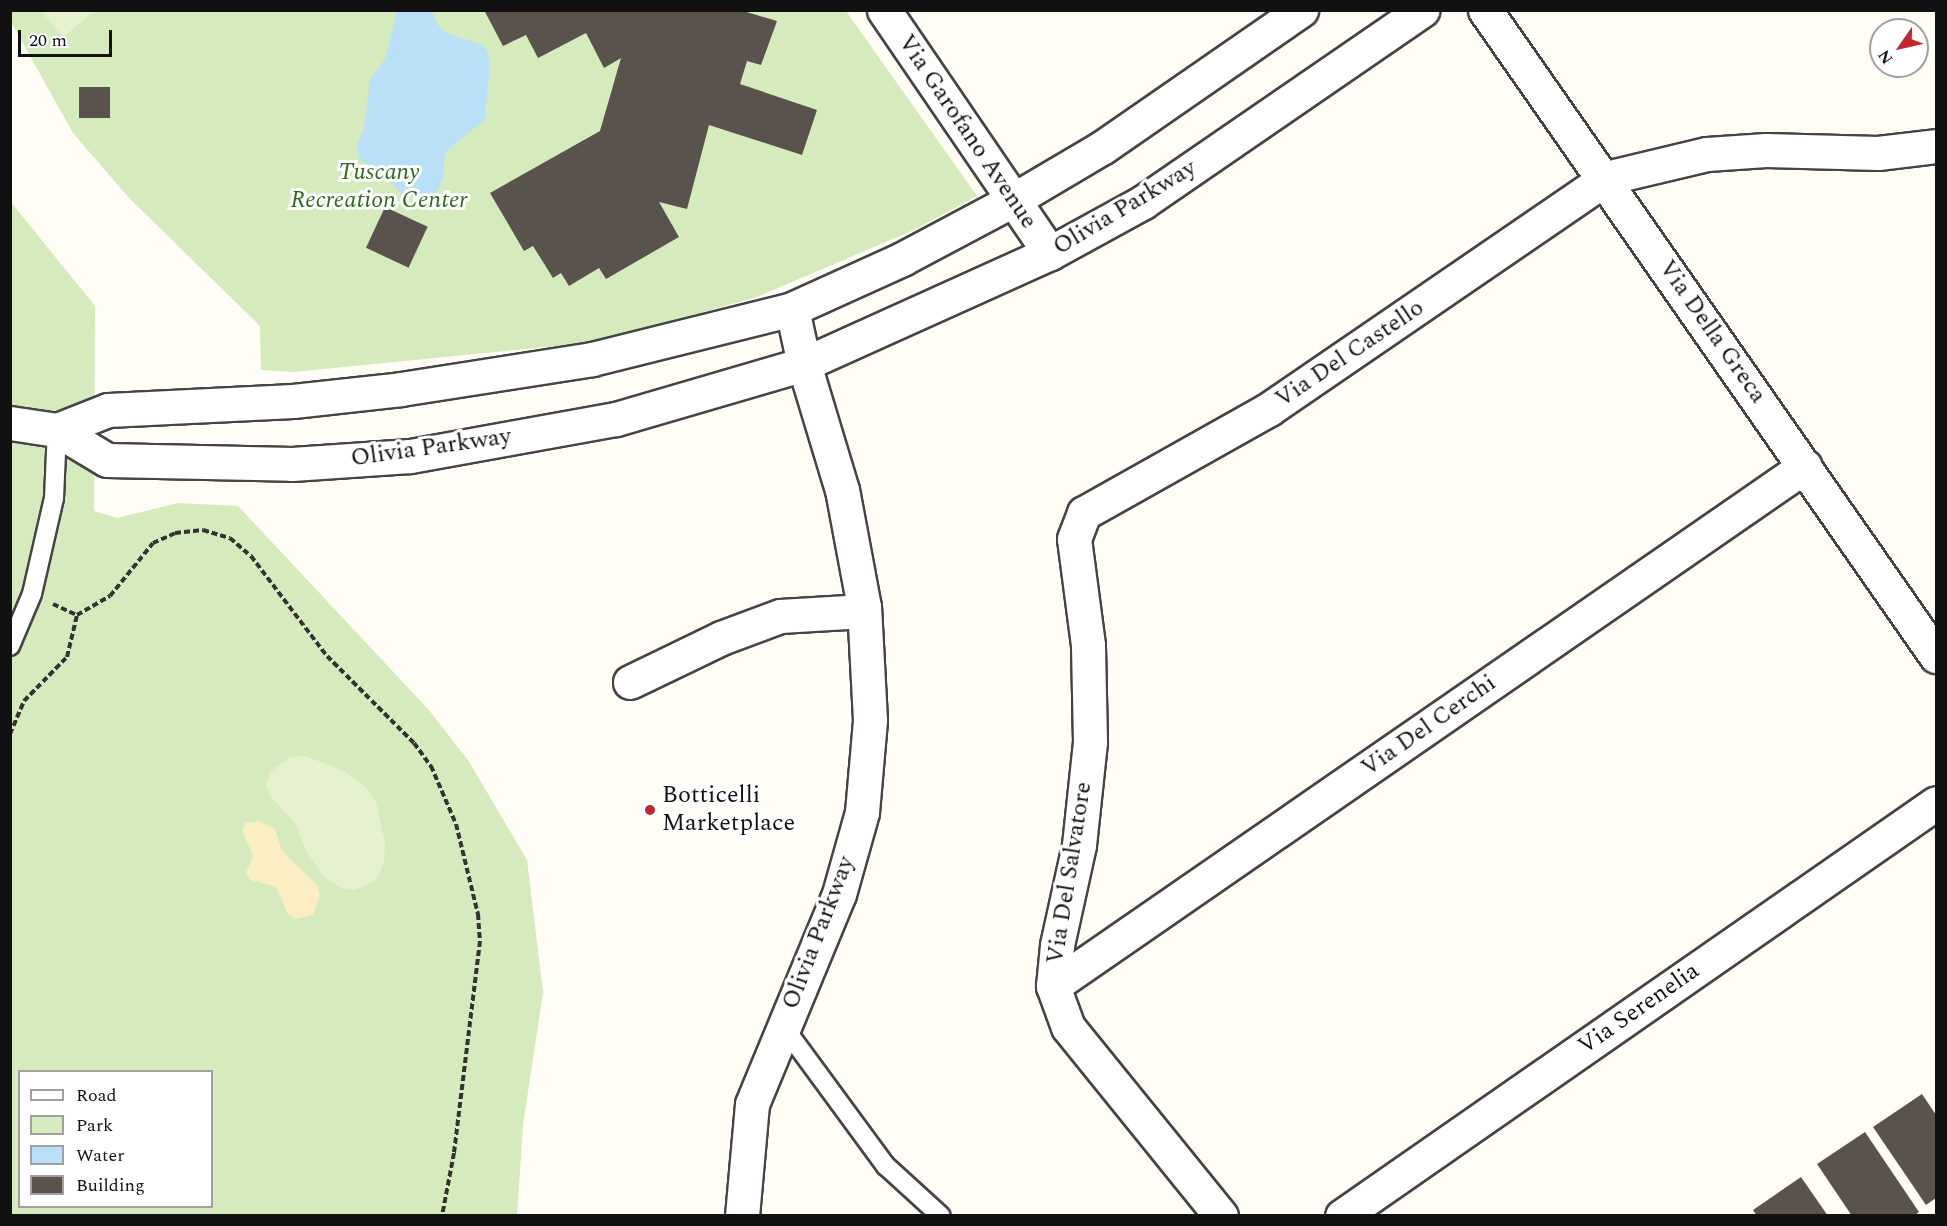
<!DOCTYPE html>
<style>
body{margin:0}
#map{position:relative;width:1947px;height:1226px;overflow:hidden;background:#fffdf5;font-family:Spectral,serif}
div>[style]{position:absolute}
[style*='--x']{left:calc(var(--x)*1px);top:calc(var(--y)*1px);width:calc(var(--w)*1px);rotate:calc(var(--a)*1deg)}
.green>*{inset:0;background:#d5ebbd}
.sand>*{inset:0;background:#fbeec1}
.pitch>*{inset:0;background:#e6f2cf}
.water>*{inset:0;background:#b9e0f7}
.building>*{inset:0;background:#5a524d;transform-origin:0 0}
.path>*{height:4px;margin-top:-2px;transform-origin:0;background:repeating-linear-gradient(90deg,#333 0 6px,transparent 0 9px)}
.roads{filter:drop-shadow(2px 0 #444) drop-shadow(-2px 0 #444) drop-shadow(0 2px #444) drop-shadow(0 -2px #444)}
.lane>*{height:18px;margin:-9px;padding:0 9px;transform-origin:9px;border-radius:9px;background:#fff}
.street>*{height:33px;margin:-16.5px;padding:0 16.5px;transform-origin:16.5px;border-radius:16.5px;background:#fff}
.dots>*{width:16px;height:16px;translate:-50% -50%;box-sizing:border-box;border:3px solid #fff;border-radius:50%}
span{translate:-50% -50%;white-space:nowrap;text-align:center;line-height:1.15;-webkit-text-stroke:6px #fff;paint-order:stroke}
.street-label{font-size:24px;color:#111}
.park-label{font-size:24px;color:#2f6b1f;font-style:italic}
.poi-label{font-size:24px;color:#111}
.left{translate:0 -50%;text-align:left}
.frame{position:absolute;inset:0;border:12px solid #111;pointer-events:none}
.legend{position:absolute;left:18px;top:1070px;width:195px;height:138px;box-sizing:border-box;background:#fff;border:2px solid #a0a0a0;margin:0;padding:8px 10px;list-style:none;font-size:18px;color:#111}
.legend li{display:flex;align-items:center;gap:12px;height:30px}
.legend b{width:30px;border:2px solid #a0a0a0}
.north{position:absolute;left:1869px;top:18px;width:60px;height:60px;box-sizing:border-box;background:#fff;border:2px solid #a0a0a0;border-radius:50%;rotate:236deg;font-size:16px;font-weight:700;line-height:24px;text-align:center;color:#111}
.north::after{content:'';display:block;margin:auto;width:21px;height:27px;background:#c4262e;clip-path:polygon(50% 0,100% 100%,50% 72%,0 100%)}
.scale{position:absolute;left:18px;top:30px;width:94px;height:27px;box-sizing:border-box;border:3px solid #111;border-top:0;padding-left:8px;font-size:18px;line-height:21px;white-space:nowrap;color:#111;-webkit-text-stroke:4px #fff;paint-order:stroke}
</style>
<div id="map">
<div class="green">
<div style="clip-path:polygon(10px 11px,846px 11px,977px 196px,914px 230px,757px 297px,597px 342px,294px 372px,261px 370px,260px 326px,129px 198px,73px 133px,11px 22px)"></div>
<div style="clip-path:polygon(evenodd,10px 201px,95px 306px,94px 511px,117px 518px,178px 503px,238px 506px,428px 709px,468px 760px,527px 860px,543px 992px,523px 1125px,517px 1215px,11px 1215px,10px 201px,20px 1072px,212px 1072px,212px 1206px,20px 1206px,20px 1072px)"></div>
</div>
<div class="sand">
<div style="clip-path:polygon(260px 821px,275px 829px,282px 851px,317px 885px,320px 896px,313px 915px,295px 919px,288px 914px,276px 887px,251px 880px,246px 873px,253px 856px,242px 830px,245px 823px)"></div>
</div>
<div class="pitch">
<div style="clip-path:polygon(41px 11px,95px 11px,63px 37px)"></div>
<div style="clip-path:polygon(305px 756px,344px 771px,366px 787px,376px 802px,385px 842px,384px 862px,378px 877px,367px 885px,354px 890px,341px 888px,324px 877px,306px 851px,296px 824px,271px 797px,266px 786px,270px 772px,290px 757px)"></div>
</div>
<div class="water">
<div style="clip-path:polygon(397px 11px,432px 11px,437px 24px,446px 33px,485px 46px,490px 61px,485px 119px,445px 152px,443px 179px,437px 191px,426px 198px,402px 195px,384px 175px,359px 159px,357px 145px,364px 127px,370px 80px,385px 59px)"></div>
</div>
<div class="building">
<div style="clip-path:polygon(484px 10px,740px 10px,777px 21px,761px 65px,747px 61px,740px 84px,817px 110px,802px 155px,709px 125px,687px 209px,659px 202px,679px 237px,606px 279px,599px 268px,569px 286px,561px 273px,553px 278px,533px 246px,524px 251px,490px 193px,600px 131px,621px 58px,604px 68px,586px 33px,538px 58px,526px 35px,503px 46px)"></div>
<div style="left:79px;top:87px;width:31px;height:31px"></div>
<div style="left:385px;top:207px;width:47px;height:45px;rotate:25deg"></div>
<div style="clip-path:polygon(1922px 1094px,1936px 1115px,1936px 1198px,1926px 1205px,1873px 1127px)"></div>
<div style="clip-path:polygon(1865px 1132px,1919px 1212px,1914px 1216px,1852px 1216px,1817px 1164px)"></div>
<div style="clip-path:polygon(1801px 1177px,1828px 1216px,1757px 1216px,1753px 1210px)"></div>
</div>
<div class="path">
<div style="--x:53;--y:604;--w:26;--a:25"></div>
<div style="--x:10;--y:734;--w:36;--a:-67"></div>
<div style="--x:24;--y:701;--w:62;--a:-45.7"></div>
<div style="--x:67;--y:657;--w:43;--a:-76.6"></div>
<div style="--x:77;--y:615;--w:38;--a:-30"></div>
<div style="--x:110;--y:596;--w:68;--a:-50.9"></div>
<div style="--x:153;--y:543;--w:24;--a:-24"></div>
<div style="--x:175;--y:533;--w:28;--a:-6"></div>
<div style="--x:203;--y:530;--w:28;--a:17"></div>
<div style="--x:230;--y:538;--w:28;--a:41"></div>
<div style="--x:251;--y:556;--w:126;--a:52.8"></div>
<div style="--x:327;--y:656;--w:123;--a:45"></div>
<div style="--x:414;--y:743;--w:29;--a:54"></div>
<div style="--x:431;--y:766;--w:63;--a:66.7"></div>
<div style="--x:456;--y:824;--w:93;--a:76.3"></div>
<div style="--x:478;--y:914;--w:27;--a:86"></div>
<div style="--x:480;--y:941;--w:214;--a:97"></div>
<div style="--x:454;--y:1153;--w:64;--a:100.8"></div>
</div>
<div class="roads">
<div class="lane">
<div style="--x:10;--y:646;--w:56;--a:-67.1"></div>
<div style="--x:32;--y:594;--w:98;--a:-77.1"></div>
<div style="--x:54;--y:498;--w:68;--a:-87.5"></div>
<div style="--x:783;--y:1026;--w:174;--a:53.7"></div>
<div style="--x:886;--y:1166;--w:74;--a:42.3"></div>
</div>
<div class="street">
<div style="--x:884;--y:10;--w:294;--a:55.7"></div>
<div style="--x:1485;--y:10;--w:788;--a:55.08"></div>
<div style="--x:10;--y:423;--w:48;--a:8.5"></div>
<div style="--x:57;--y:430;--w:58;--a:31"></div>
<div style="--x:107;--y:460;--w:185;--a:1.2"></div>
<div style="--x:292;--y:464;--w:118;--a:-3.9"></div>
<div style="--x:410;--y:456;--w:209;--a:-10.2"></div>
<div style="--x:616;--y:419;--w:196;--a:-16.3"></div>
<div style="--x:804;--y:364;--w:270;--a:-24.3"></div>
<div style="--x:1050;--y:253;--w:106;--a:-28.7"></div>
<div style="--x:1143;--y:202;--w:339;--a:-34.5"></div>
<div style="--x:57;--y:430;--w:55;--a:-21.4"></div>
<div style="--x:108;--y:410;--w:185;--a:-2.8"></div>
<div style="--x:293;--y:401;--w:109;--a:-6.3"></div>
<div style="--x:401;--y:389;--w:193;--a:-8.9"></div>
<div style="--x:592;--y:359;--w:206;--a:-14"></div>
<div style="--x:792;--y:309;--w:121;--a:-24.4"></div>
<div style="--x:902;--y:259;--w:128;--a:-28"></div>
<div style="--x:1015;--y:199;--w:102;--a:-30.6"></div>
<div style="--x:1103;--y:147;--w:241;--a:-34.7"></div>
<div style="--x:630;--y:682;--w:101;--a:-25.8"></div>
<div style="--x:721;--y:638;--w:63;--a:-20.4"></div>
<div style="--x:780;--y:616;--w:84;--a:-3.4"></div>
<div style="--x:1053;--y:986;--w:914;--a:-34.66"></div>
<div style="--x:742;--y:1216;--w:112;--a:-84.9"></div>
<div style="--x:752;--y:1104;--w:227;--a:-67.5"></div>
<div style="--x:839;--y:894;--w:85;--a:-74.3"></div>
<div style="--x:862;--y:812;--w:92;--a:-85"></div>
<div style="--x:870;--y:720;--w:113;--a:-93"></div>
<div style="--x:864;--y:607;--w:119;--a:-100.6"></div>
<div style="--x:842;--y:490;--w:132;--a:-106.8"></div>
<div style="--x:804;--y:364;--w:56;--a:-102.3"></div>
<div style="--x:1221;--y:1216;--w:243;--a:-129"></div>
<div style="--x:1068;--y:1027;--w:44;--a:-110.1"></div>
<div style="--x:1053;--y:986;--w:41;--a:-84.4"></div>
<div style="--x:1057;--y:945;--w:102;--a:-77.6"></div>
<div style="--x:1079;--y:845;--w:104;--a:-83.9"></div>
<div style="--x:1090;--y:742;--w:97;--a:-91.2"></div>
<div style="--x:1088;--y:645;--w:107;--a:-97.5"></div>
<div style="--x:1074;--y:539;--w:28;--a:-69"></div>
<div style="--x:1084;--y:513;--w:212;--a:-29.3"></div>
<div style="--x:1269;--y:409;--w:409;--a:-34.4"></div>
<div style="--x:1606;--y:178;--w:104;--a:-13.4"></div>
<div style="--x:1707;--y:154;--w:59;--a:-3.9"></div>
<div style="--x:1766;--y:150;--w:112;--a:1.5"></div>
<div style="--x:1878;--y:153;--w:58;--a:-6.9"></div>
<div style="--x:1342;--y:1216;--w:723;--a:-34.81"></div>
</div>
</div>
<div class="dots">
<div style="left:650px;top:810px;background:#c4262e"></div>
</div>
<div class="street-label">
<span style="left:967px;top:132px;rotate:56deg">Via Garofano Avenue</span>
<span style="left:1125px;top:208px;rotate:-31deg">Olivia Parkway</span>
<span style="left:1712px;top:332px;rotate:55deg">Via Della Greca</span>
<span style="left:1350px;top:354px;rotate:-34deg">Via Del Castello</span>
<span style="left:431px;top:448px;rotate:-8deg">Olivia Parkway</span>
<span style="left:1429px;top:726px;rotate:-35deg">Via Del Cerchi</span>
<span style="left:1070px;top:873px;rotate:-81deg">Via Del Salvatore</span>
<span style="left:819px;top:933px;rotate:-69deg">Olivia Parkway</span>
<span style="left:1639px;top:1009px;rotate:-35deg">Via Serenelia</span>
</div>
<div class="park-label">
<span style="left:379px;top:187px">Tuscany<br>Recreation Center</span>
</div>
<div class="poi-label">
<span class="left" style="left:662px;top:810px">Botticelli<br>Marketplace</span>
</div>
<div class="frame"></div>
<ul class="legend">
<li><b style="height:8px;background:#fff"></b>Road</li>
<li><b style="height:16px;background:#d5ebbd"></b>Park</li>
<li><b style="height:16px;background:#b9e0f7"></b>Water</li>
<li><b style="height:16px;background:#5a524d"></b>Building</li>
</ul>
<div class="north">N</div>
<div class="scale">20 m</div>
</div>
